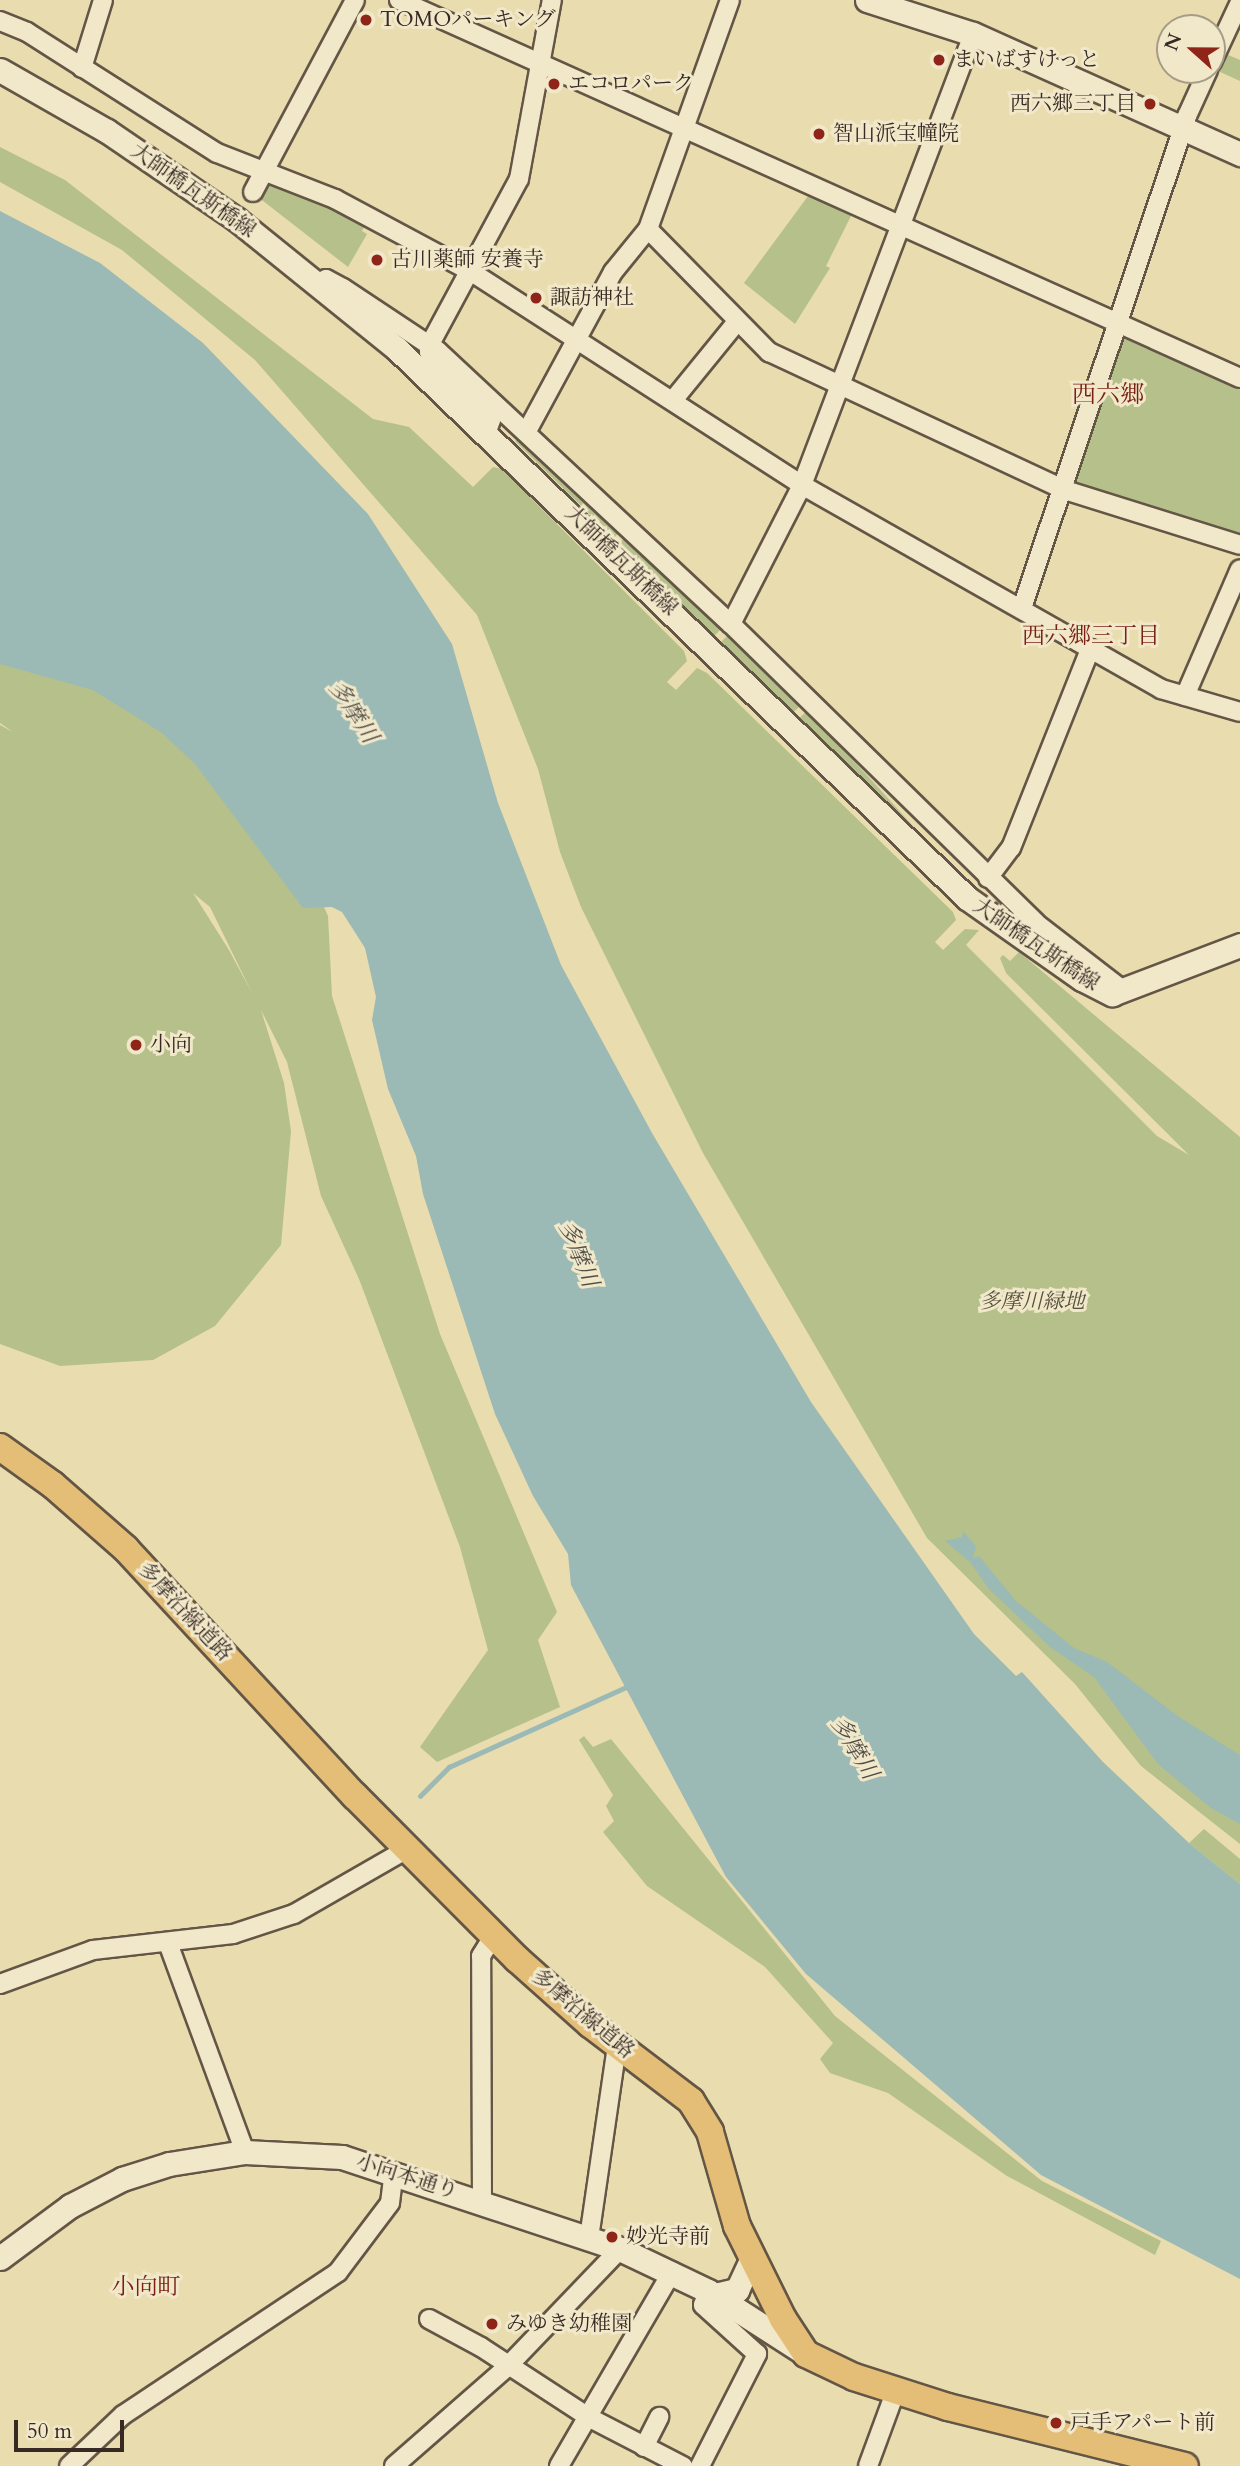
<!DOCTYPE html>
<meta charset="utf-8">
<style>
body{margin:0}
#map{position:relative;width:1240px;height:2466px;overflow:hidden;background:#e9dcae;font-family:Cardo,"Noto Serif JP",serif}
div>[style]{position:absolute}
[style*='--x']{left:calc(var(--x)*1px);top:calc(var(--y)*1px);width:calc(var(--w)*1px);rotate:calc(var(--a)*1deg)}
.green>*{inset:0;background:#b5c08b;transform-origin:0 0}
.water>*{inset:0;background:#9bb9b5}
.stream>*{height:4.5px;margin:-2.25px;padding:0 2.25px;transform-origin:2.25px;border-radius:2.25px;background:#9bb9b5}
.roads{filter:drop-shadow(2px 0 #645646) drop-shadow(-2px 0 #645646) drop-shadow(0 2px #645646) drop-shadow(0 -2px #645646)}
.street>*{height:18px;margin:-9px;padding:0 9px;transform-origin:9px;border-radius:9px;background:#f1e8ca}
.secondary>*{height:23px;margin:-11.5px;padding:0 11.5px;transform-origin:11.5px;border-radius:11.5px;background:#f1e8ca}
.primary>*{height:26px;margin:-13px;padding:0 13px;transform-origin:13px;border-radius:13px;background:#e4be77}
.dots>*{width:19px;height:19px;translate:-50% -50%;box-sizing:border-box;border:4px solid #f1e8ca;border-radius:50%}
span{translate:-50% -50%;white-space:nowrap;text-align:center;line-height:1.15;-webkit-text-stroke:6px #f1e8ca;paint-order:stroke}
.poi-label{font-size:21px;color:#372923}
.left{translate:0 -50%;text-align:left}
.right{translate:-100% -50%;text-align:right}
.street-label{font-size:21px;color:#372923}
.park-label{font-size:21px;color:#564f3d;font-style:italic}
.neighbourhood-label{font-size:23px;color:#7a1f14}
.water-label{font-size:23px;color:#504d48;font-style:italic}
.quarter-label{font-size:24px;color:#7a1f14}
.north{position:absolute;left:1156px;top:14px;width:70px;height:70px;box-sizing:border-box;background:#f1e8ca;border:2px solid #a79c87;border-radius:50%;rotate:291deg;font-size:19px;font-weight:700;line-height:28px;text-align:center;color:#372923}
.north::after{content:'';display:block;margin:auto;width:24px;height:32px;background:#8f2418;clip-path:polygon(50% 0,100% 100%,50% 72%,0 100%)}
.scale{position:absolute;left:14px;top:2420px;width:110px;height:32px;box-sizing:border-box;border:4px solid #372923;border-top:0;padding-left:9px;font-size:21px;line-height:24px;white-space:nowrap;color:#372923;-webkit-text-stroke:5px #f1e8ca;paint-order:stroke}
</style>
<div id="map">
<div class="green">
<div style="clip-path:polygon(1226px 54px,1240px 60px,1240px 81px,1218px 71px)"></div>
<div style="clip-path:polygon(0 147px,65px 180px,373px 419px,409px 427px,473px 487px,493px 467px,502px 469px,684px 651px,687px 661px,667px 682px,676px 690px,697px 668px,707px 673px,953px 912px,956px 920px,935px 942px,943px 950px,965px 929px,979px 930px,966px 945px,1157px 1136px,1189px 1155px,1006px 973px,1000px 958px,1003px 955px,1010px 961px,1019px 952px,1240px 1137px,1240px 1844px,1141px 1766px,1075px 1684px,927px 1538px,703px 1153px,581px 907px,560px 852px,538px 769px,477px 615px,255px 360px,122px 250px,0 182px)"></div>
<div style="clip-path:polygon(268px 179px,367px 221px,362px 231px,367px 234px,348px 267px,258px 197px)"></div>
<div style="clip-path:polygon(811px 192px,853px 212px,826px 266px,830px 268px,795px 324px,744px 283px)"></div>
<div style="clip-path:polygon(1128px 334px,1240px 386px,1240px 538px,1078px 487px,1075px 479px,1122px 337px)"></div>
<div style="clip-path:polygon(520px 437px,621px 530px,614px 538px,515px 441px)"></div>
<div style="clip-path:polygon(evenodd,0 511px,279px 805px,328px 916px,332px 996px,440px 1334px,557px 1612px,538px 1640px,560px 1707px,437px 1762px,420px 1747px,488px 1650px,460px 1547px,359px 1279px,321px 1196px,287px 1062px,261px 1010px,284px 1083px,291px 1131px,281px 1245px,215px 1326px,153px 1360px,60px 1366px,0 1344px,0 725px,13px 732px,0 723px,0 511px,193px 893px,210px 907px,252px 993px,229px 950px,193px 893px)"></div>
<div style="left:626px;top:536px;width:133px;height:10px;rotate:44deg"></div>
<div style="left:728px;top:635px;width:101px;height:11px;rotate:45deg"></div>
<div style="clip-path:polygon(806px 712px,866px 774px,941px 857px,798px 719px)"></div>
<div style="clip-path:polygon(584px 1736px,593px 1747px,611px 1739px,835px 2016px,1042px 2181px,1161px 2241px,1155px 2255px,1007px 2176px,888px 2093px,830px 2073px,820px 2059px,833px 2043px,765px 1967px,647px 1886px,603px 1832px,614px 1821px,606px 1806px,613px 1795px,579px 1740px)"></div>
<div style="clip-path:polygon(1204px 1829px,1240px 1859px,1240px 1884px,1189px 1843px)"></div>
</div>
<div class="water">
<div style="clip-path:polygon(0 211px,100px 263px,203px 343px,368px 514px,452px 644px,498px 803px,561px 965px,652px 1133px,811px 1402px,974px 1634px,1016px 1676px,1022px 1672px,1103px 1762px,1189px 1843px,1240px 1884px,1240px 2279px,1041px 2175px,806px 1974px,726px 1877px,571px 1585px,568px 1554px,533px 1496px,495px 1414px,423px 1194px,416px 1156px,388px 1089px,372px 1020px,376px 997px,365px 948px,342px 912px,332px 907px,303px 908px,195px 764px,162px 733px,93px 690px,0 664px)"></div>
<div style="clip-path:polygon(963px 1531px,976px 1546px,973px 1558px,979px 1556px,1016px 1601px,1074px 1648px,1107px 1662px,1179px 1717px,1240px 1755px,1240px 1824px,1211px 1808px,1158px 1764px,1094px 1677px,1050px 1647px,989px 1589px,970px 1562px,945px 1541px,962px 1537px)"></div>
</div>
<div class="stream">
<div style="--x:420;--y:1796;--w:41;--a:-45"></div>
<div style="--x:449;--y:1767;--w:200;--a:-24.3"></div>
</div>
<div class="roads">
<div class="street">
<div style="--x:399;--y:0;--w:922;--a:24.2"></div>
<div style="--x:0;--y:21;--w:29;--a:22"></div>
<div style="--x:27;--y:32;--w:225;--a:32.5"></div>
<div style="--x:217;--y:153;--w:127;--a:21.3"></div>
<div style="--x:335;--y:199;--w:153;--a:28.1"></div>
<div style="--x:470;--y:271;--w:395;--a:32.8"></div>
<div style="--x:802;--y:485;--w:413;--a:29.6"></div>
<div style="--x:1161;--y:689;--w:82;--a:16.2"></div>
<div style="--x:1212;--y:62;--w:66;--a:-65"></div>
<div style="--x:82;--y:68;--w:71;--a:-72.8"></div>
<div style="--x:253;--y:192;--w:217;--a:-62"></div>
<div style="--x:648;--y:229;--w:173;--a:45.5"></div>
<div style="--x:769;--y:352;--w:327;--a:25"></div>
<div style="--x:1065;--y:490;--w:183;--a:17.4"></div>
<div style="--x:318;--y:285;--w:10;--a:-37"></div>
<div style="--x:326;--y:279;--w:19;--a:28"></div>
<div style="--x:343;--y:288;--w:114;--a:33.6"></div>
<div style="--x:438;--y:351;--w:400;--a:43"></div>
<div style="--x:731;--y:624;--w:427;--a:44.4"></div>
<div style="--x:1036;--y:923;--w:111;--a:37.7"></div>
<div style="--x:674;--y:399;--w:98;--a:-50.8"></div>
<div style="--x:527;--y:431;--w:181;--a:-61.6"></div>
<div style="--x:613;--y:272;--w:55;--a:-50.9"></div>
<div style="--x:648;--y:229;--w:243;--a:-70.3"></div>
<div style="--x:487;--y:432;--w:13;--a:-72"></div>
<div style="--x:491;--y:420;--w:92;--a:-132.4"></div>
<div style="--x:429;--y:352;--w:6;--a:-90"></div>
<div style="--x:429;--y:346;--w:190;--a:-61.7"></div>
<div style="--x:519;--y:179;--w:182;--a:-79.6"></div>
<div style="--x:1022;--y:608;--w:519;--a:-71.46"></div>
<div style="--x:1187;--y:116;--w:51;--a:-65.5"></div>
<div style="--x:731;--y:624;--w:156;--a:-62.9"></div>
<div style="--x:802;--y:485;--w:482;--a:-69.2"></div>
<div style="--x:1185;--y:696;--w:138;--a:-66.6"></div>
<div style="--x:988;--y:878;--w:38;--a:-53"></div>
<div style="--x:1011;--y:848;--w:214;--a:-68.3"></div>
<div style="--x:168;--y:1943;--w:223;--a:69.8"></div>
<div style="--x:0;--y:1984;--w:99;--a:-20.1"></div>
<div style="--x:93;--y:1950;--w:141;--a:-6.5"></div>
<div style="--x:233;--y:1934;--w:64;--a:-18.2"></div>
<div style="--x:294;--y:1914;--w:130;--a:-29.9"></div>
<div style="--x:482;--y:2201;--w:245;--a:-90.2"></div>
<div style="--x:481;--y:1956;--w:25;--a:-58"></div>
<div style="--x:589;--y:2238;--w:195;--a:-81.7"></div>
<div style="--x:429;--y:2319;--w:59;--a:28.3"></div>
<div style="--x:481;--y:2347;--w:130;--a:33.1"></div>
<div style="--x:590;--y:2418;--w:105;--a:27.3"></div>
<div style="--x:644;--y:2447;--w:34;--a:-63"></div>
<div style="--x:69;--y:2466;--w:74;--a:-43.4"></div>
<div style="--x:123;--y:2415;--w:258;--a:-33.6"></div>
<div style="--x:338;--y:2272;--w:86;--a:-53"></div>
<div style="--x:390;--y:2203;--w:31;--a:-83"></div>
<div style="--x:394;--y:2466;--w:150;--a:-41.2"></div>
<div style="--x:507;--y:2367;--w:163;--a:-46.2"></div>
<div style="--x:559;--y:2466;--w:225;--a:-59.8"></div>
<div style="--x:700;--y:2466;--w:126;--a:-63"></div>
<div style="--x:757;--y:2354;--w:73;--a:-137.8"></div>
<div style="--x:703;--y:2305;--w:15;--a:-70"></div>
<div style="--x:868;--y:2466;--w:81;--a:-69.8"></div>
</div>
<div class="secondary">
<div style="--x:867;--y:0;--w:111;--a:17.8"></div>
<div style="--x:973;--y:34;--w:293;--a:24.2"></div>
<div style="--x:0;--y:70;--w:123;--a:29.7"></div>
<div style="--x:107;--y:131;--w:156;--a:34.3"></div>
<div style="--x:236;--y:219;--w:207;--a:38.9"></div>
<div style="--x:397;--y:349;--w:791;--a:43.92"></div>
<div style="--x:967;--y:898;--w:141;--a:35.2"></div>
<div style="--x:1082;--y:979;--w:34;--a:27"></div>
<div style="--x:1112;--y:994;--w:137;--a:-20.9"></div>
<div style="--x:0;--y:2258;--w:87;--a:-36.6"></div>
<div style="--x:70;--y:2206;--w:59;--a:-27.4"></div>
<div style="--x:122;--y:2179;--w:49;--a:-17.7"></div>
<div style="--x:169;--y:2164;--w:77;--a:-9"></div>
<div style="--x:245;--y:2152;--w:97;--a:3"></div>
<div style="--x:342;--y:2157;--w:293;--a:18.3"></div>
<div style="--x:620;--y:2249;--w:98;--a:25.5"></div>
<div style="--x:708;--y:2291;--w:117;--a:32.7"></div>
<div style="--x:715;--y:2295;--w:23;--a:-13"></div>
<div style="--x:737;--y:2290;--w:35;--a:-65"></div>
</div>
<div class="primary">
<div style="--x:0;--y:1447;--w:65;--a:35.6"></div>
<div style="--x:53;--y:1485;--w:97;--a:41.2"></div>
<div style="--x:126;--y:1549;--w:337;--a:47.2"></div>
<div style="--x:355;--y:1796;--w:230;--a:45.2"></div>
<div style="--x:517;--y:1959;--w:98;--a:41.7"></div>
<div style="--x:590;--y:2024;--w:127;--a:37.3"></div>
<div style="--x:691;--y:2101;--w:36;--a:58"></div>
<div style="--x:710;--y:2132;--w:98;--a:74"></div>
<div style="--x:737;--y:2226;--w:104;--a:63.7"></div>
<div style="--x:783;--y:2319;--w:42;--a:56.7"></div>
<div style="--x:806;--y:2354;--w:53;--a:25.6"></div>
<div style="--x:854;--y:2377;--w:99;--a:17.7"></div>
<div style="--x:948;--y:2407;--w:244;--a:14"></div>
</div>
</div>
<div class="dots">
<div style="left:366px;top:20px;background:#8f2418"></div>
<div style="left:939px;top:60px;background:#8f2418"></div>
<div style="left:554px;top:84px;background:#8f2418"></div>
<div style="left:1150px;top:104px;background:#8f2418"></div>
<div style="left:819px;top:134px;background:#8f2418"></div>
<div style="left:377px;top:260px;background:#8f2418"></div>
<div style="left:536px;top:298px;background:#8f2418"></div>
<div style="left:136px;top:1045px;background:#8f2418"></div>
<div style="left:612px;top:2237px;background:#8f2418"></div>
<div style="left:492px;top:2324px;background:#8f2418"></div>
<div style="left:1056px;top:2423px;background:#8f2418"></div>
</div>
<div class="poi-label">
<span class="left" style="left:380px;top:20px">TOMOパーキング</span>
<span class="left" style="left:953px;top:60px">まいばすけっと</span>
<span class="left" style="left:568px;top:84px">エコロパーク</span>
<span class="right" style="left:1136px;top:104px">西六郷三丁目</span>
<span class="left" style="left:833px;top:134px">智山派宝幢院</span>
<span class="left" style="left:391px;top:260px">古川薬師 安養寺</span>
<span class="left" style="left:550px;top:298px">諏訪神社</span>
<span class="left" style="left:150px;top:1045px">小向</span>
<span class="left" style="left:626px;top:2237px">妙光寺前</span>
<span class="left" style="left:506px;top:2324px">みゆき幼稚園</span>
<span class="left" style="left:1070px;top:2423px">戸手アパート前</span>
</div>
<div class="street-label">
<span style="left:193px;top:191px;rotate:35deg">大師橋瓦斯橋線</span>
<span style="left:621px;top:561px;rotate:44deg">大師橋瓦斯橋線</span>
<span style="left:1036px;top:945px;rotate:34deg">大師橋瓦斯橋線</span>
<span style="left:185px;top:1612px;rotate:47deg">多摩沿線道路</span>
<span style="left:583px;top:2014px;rotate:40deg">多摩沿線道路</span>
<span style="left:407px;top:2177px;rotate:17deg">小向本通り</span>
</div>
<div class="park-label">
<span style="left:1032px;top:1302px">多摩川緑地</span>
</div>
<div class="neighbourhood-label">
<span style="left:1091px;top:636px">西六郷三丁目</span>
<span style="left:146px;top:2287px">小向町</span>
</div>
<div class="water-label">
<span style="left:353px;top:712px;rotate:57deg">多摩川</span>
<span style="left:578px;top:1254px;rotate:68deg">多摩川</span>
<span style="left:854px;top:1748px;rotate:59deg">多摩川</span>
</div>
<div class="quarter-label">
<span style="left:1108px;top:395px">西六郷</span>
</div>
<div class="north">N</div>
<div class="scale">50 m</div>
</div>
